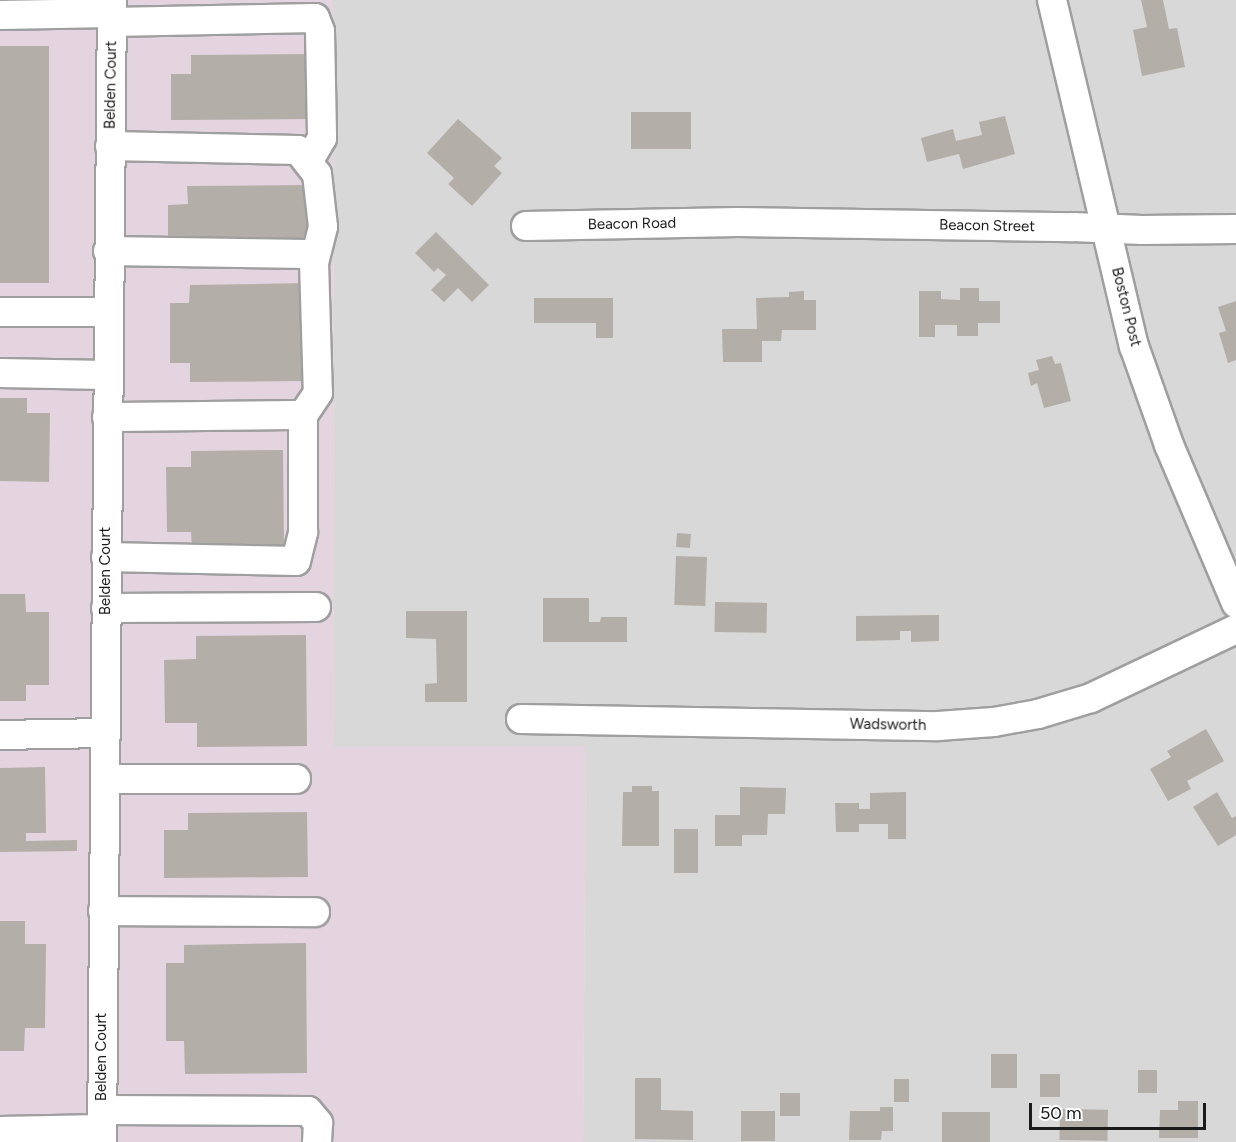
<!DOCTYPE html>
<style>
body{margin:0}
#map{position:relative;width:1236px;height:1142px;overflow:hidden;background:#ebe9e2;font-family:Figtree,sans-serif}
div>[style]{position:absolute}
[style*='--x']{left:calc(var(--x)*1px);top:calc(var(--y)*1px);width:calc(var(--w)*1px);rotate:calc(var(--a)*1deg)}
.residential>*{inset:0;background:#d9d8d8}
.industrial>*{inset:0;background:#e4d4e0}
.building>*{inset:0;background:#b4aea8;transform-origin:0 0}
.roads{filter:drop-shadow(2px 0 #9f9f9f) drop-shadow(-2px 0 #9f9f9f) drop-shadow(0 2px #9f9f9f) drop-shadow(0 -2px #9f9f9f)}
.minor>*{height:28px;margin:-14px;padding:0 14px;transform-origin:14px;border-radius:14px;background:#fff}
span{translate:-50% -50%;white-space:nowrap;text-align:center;line-height:1.15;-webkit-text-stroke:6px #fff;paint-order:stroke}
.street-label{font-size:15px;color:#1b1b1b}
.scale{position:absolute;left:1029px;top:1103px;width:177px;height:27px;box-sizing:border-box;border:3px solid #1b1b1b;border-top:0;padding-left:8px;font-size:18px;line-height:21px;white-space:nowrap;color:#1b1b1b;-webkit-text-stroke:4px #fff;paint-order:stroke}
</style>
<div id="map">
<div class="residential">
<div style="clip-path:polygon(333px 0,1236px 0,1236px 1142px,583px 1142px,586px 747px,334px 748px)"></div>
</div>
<div class="industrial">
<div style="clip-path:polygon(0 0,333px 0,334px 747px,586px 746px,583px 1142px,0 1142px)"></div>
</div>
<div class="building">
<div style="clip-path:polygon(1141px 0,1163px 0,1169px 29px,1177px 28px,1185px 67px,1142px 76px,1133px 30px,1147px 27px)"></div>
<div style="left:0;top:46px;width:49px;height:237px"></div>
<div style="clip-path:polygon(309px 54px,310px 119px,171px 120px,171px 74px,191px 74px,191px 55px)"></div>
<div style="left:631px;top:112px;width:60px;height:37px"></div>
<div style="clip-path:polygon(1005px 116px,1015px 154px,963px 169px,959px 154px,927px 162px,921px 138px,953px 129px,956px 141px,982px 135px,979px 122px)"></div>
<div style="clip-path:polygon(458px 119px,502px 158px,494px 166px,502px 173px,472px 206px,448px 184px,454px 178px,427px 153px)"></div>
<div style="clip-path:polygon(310px 185px,310px 239px,168px 240px,168px 205px,188px 204px,187px 186px)"></div>
<div style="clip-path:polygon(436px 232px,489px 285px,472px 302px,458px 288px,444px 302px,431px 290px,446px 275px,438px 268px,434px 272px,415px 253px)"></div>
<div style="clip-path:polygon(308px 283px,309px 381px,190px 382px,190px 363px,170px 363px,170px 303px,189px 303px,190px 285px)"></div>
<div style="clip-path:polygon(960px 288px,979px 288px,979px 301px,1000px 301px,1000px 323px,978px 323px,978px 336px,957px 336px,957px 325px,935px 325px,935px 337px,919px 337px,919px 291px,941px 291px,941px 299px,960px 300px)"></div>
<div style="clip-path:polygon(804px 291px,804px 300px,816px 300px,816px 330px,782px 330px,781px 341px,762px 341px,762px 362px,723px 362px,722px 329px,757px 329px,756px 298px,789px 297px,789px 292px)"></div>
<div style="clip-path:polygon(534px 298px,613px 298px,613px 338px,596px 338px,596px 323px,534px 323px)"></div>
<div style="clip-path:polygon(1236px 301px,1236px 360px,1228px 363px,1219px 333px,1226px 331px,1218px 307px)"></div>
<div style="clip-path:polygon(1052px 356px,1055px 364px,1061px 363px,1071px 401px,1044px 408px,1037px 383px,1031px 386px,1028px 373px,1039px 370px,1036px 360px)"></div>
<div style="clip-path:polygon(0 398px,27px 398px,27px 413px,50px 413px,49px 482px,0 481px)"></div>
<div style="clip-path:polygon(283px 450px,284px 548px,192px 549px,191px 532px,167px 532px,166px 467px,191px 467px,191px 451px)"></div>
<div style="left:677px;top:533px;width:14px;height:14px;rotate:4deg"></div>
<div style="left:676px;top:556px;width:31px;height:49px;rotate:2deg"></div>
<div style="clip-path:polygon(0 594px,25px 594px,26px 612px,49px 612px,49px 685px,26px 685px,26px 701px,0 701px)"></div>
<div style="clip-path:polygon(543px 598px,589px 598px,589px 622px,600px 622px,601px 617px,627px 617px,627px 642px,543px 642px)"></div>
<div style="left:715px;top:602px;width:52px;height:30px;rotate:1deg"></div>
<div style="clip-path:polygon(406px 611px,467px 611px,467px 702px,425px 702px,425px 684px,437px 683px,436px 639px,406px 638px)"></div>
<div style="clip-path:polygon(939px 615px,939px 641px,911px 642px,911px 631px,900px 631px,900px 640px,856px 641px,856px 616px)"></div>
<div style="clip-path:polygon(306px 635px,307px 746px,197px 747px,197px 723px,165px 723px,164px 660px,196px 659px,196px 636px)"></div>
<div style="clip-path:polygon(1206px 729px,1224px 761px,1187px 781px,1191px 789px,1168px 801px,1150px 769px,1171px 757px,1167px 751px)"></div>
<div style="clip-path:polygon(45px 767px,46px 833px,26px 833px,26px 841px,77px 840px,77px 851px,0 852px,0 768px)"></div>
<div style="clip-path:polygon(632px 786px,652px 786px,652px 791px,659px 791px,659px 846px,622px 846px,623px 792px,632px 792px)"></div>
<div style="clip-path:polygon(740px 787px,786px 788px,785px 814px,768px 814px,767px 835px,742px 835px,742px 846px,715px 846px,715px 815px,740px 815px)"></div>
<div style="clip-path:polygon(906px 792px,906px 839px,888px 839px,888px 824px,859px 824px,859px 832px,836px 832px,835px 803px,859px 803px,859px 809px,870px 809px,870px 793px)"></div>
<div style="clip-path:polygon(1217px 792px,1232px 818px,1236px 816px,1236px 835px,1218px 846px,1193px 807px)"></div>
<div style="clip-path:polygon(307px 812px,308px 877px,164px 878px,164px 830px,188px 830px,188px 813px)"></div>
<div style="left:674px;top:829px;width:24px;height:44px"></div>
<div style="clip-path:polygon(0 921px,25px 921px,25px 944px,46px 944px,45px 1028px,25px 1028px,24px 1051px,0 1051px)"></div>
<div style="clip-path:polygon(306px 943px,307px 1073px,185px 1074px,184px 1041px,166px 1041px,166px 963px,184px 963px,184px 945px)"></div>
<div style="left:991px;top:1054px;width:26px;height:34px"></div>
<div style="left:1138px;top:1070px;width:19px;height:23px"></div>
<div style="left:1040px;top:1074px;width:20px;height:23px"></div>
<div style="clip-path:polygon(635px 1078px,661px 1078px,661px 1110px,693px 1111px,693px 1140px,635px 1139px)"></div>
<div style="left:894px;top:1079px;width:15px;height:23px"></div>
<div style="left:780px;top:1093px;width:20px;height:23px"></div>
<div style="clip-path:polygon(1178px 1101px,1198px 1101px,1198px 1138px,1159px 1138px,1160px 1110px,1178px 1110px)"></div>
<div style="clip-path:polygon(880px 1107px,893px 1107px,893px 1131px,882px 1131px,881px 1140px,849px 1140px,850px 1111px,880px 1111px)"></div>
<div style="left:1060px;top:1109px;width:48px;height:31px;rotate:1deg"></div>
<div style="left:741px;top:1111px;width:34px;height:30px"></div>
<div style="left:942px;top:1112px;width:48px;height:30px"></div>
</div>
<div class="roads">
<div class="minor">
<div style="--x:1052;--y:0;--w:356;--a:76.7"></div>
<div style="--x:1134;--y:346;--w:105;--a:70.5"></div>
<div style="--x:1169;--y:445;--w:172;--a:67"></div>
<div style="--x:0;--y:15;--w:112;--a:-1"></div>
<div style="--x:111;--y:22;--w:204;--a:-1.1"></div>
<div style="--x:315;--y:18;--w:14;--a:69"></div>
<div style="--x:320;--y:31;--w:107;--a:88.9"></div>
<div style="--x:322;--y:138;--w:28;--a:120"></div>
<div style="--x:110;--y:146;--w:188;--a:1.2"></div>
<div style="--x:298;--y:150;--w:31;--a:52"></div>
<div style="--x:317;--y:174;--w:53;--a:83.5"></div>
<div style="--x:323;--y:227;--w:36;--a:104"></div>
<div style="--x:526;--y:226;--w:212;--a:-1.1"></div>
<div style="--x:738;--y:222;--w:335;--a:0.9"></div>
<div style="--x:1073;--y:227;--w:69;--a:2.5"></div>
<div style="--x:1142;--y:230;--w:94;--a:-0.6"></div>
<div style="--x:108;--y:251;--w:198;--a:0.9"></div>
<div style="--x:306;--y:254;--w:11;--a:45"></div>
<div style="--x:314;--y:262;--w:131;--a:88.3"></div>
<div style="--x:318;--y:393;--w:27;--a:124"></div>
<div style="--x:0;--y:312;--w:108;--a:0"></div>
<div style="--x:0;--y:373;--w:107;--a:1.1"></div>
<div style="--x:106;--y:557;--w:190;--a:1.2"></div>
<div style="--x:296;--y:561;--w:30;--a:-76"></div>
<div style="--x:303;--y:532;--w:117;--a:-90"></div>
<div style="--x:303;--y:415;--w:196;--a:179.4"></div>
<div style="--x:106;--y:608;--w:210;--a:-0.3"></div>
<div style="--x:521;--y:719;--w:417;--a:1"></div>
<div style="--x:938;--y:726;--w:56;--a:-4.1"></div>
<div style="--x:994;--y:722;--w:45;--a:-10.3"></div>
<div style="--x:1038;--y:714;--w:55;--a:-16.8"></div>
<div style="--x:1091;--y:698;--w:161;--a:-25.4"></div>
<div style="--x:0;--y:735;--w:105;--a:-1.1"></div>
<div style="--x:105;--y:779;--w:191;--a:0"></div>
<div style="--x:103;--y:911;--w:212;--a:0.3"></div>
<div style="--x:102;--y:1110;--w:206;--a:0.3"></div>
<div style="--x:308;--y:1111;--w:16;--a:50"></div>
<div style="--x:318;--y:1123;--w:19;--a:93"></div>
<div style="--x:0;--y:1131;--w:102;--a:-1.1"></div>
<div style="--x:102;--y:1142;--w:1142;--a:-89.5"></div>
</div>
</div>
<div class="street-label">
<span style="left:111px;top:85px;rotate:-89deg">Belden Court</span>
<span style="left:632px;top:224px;rotate:-1deg">Beacon Road</span>
<span style="left:987px;top:226px;rotate:1deg">Beacon Street</span>
<span style="left:1126px;top:307px;rotate:76deg">Boston Post</span>
<span style="left:106px;top:571px;rotate:-90deg">Belden Court</span>
<span style="left:888px;top:725px;rotate:1deg">Wadsworth</span>
<span style="left:102px;top:1057px;rotate:-90deg">Belden Court</span>
</div>
<div class="scale">50 m</div>
</div>
